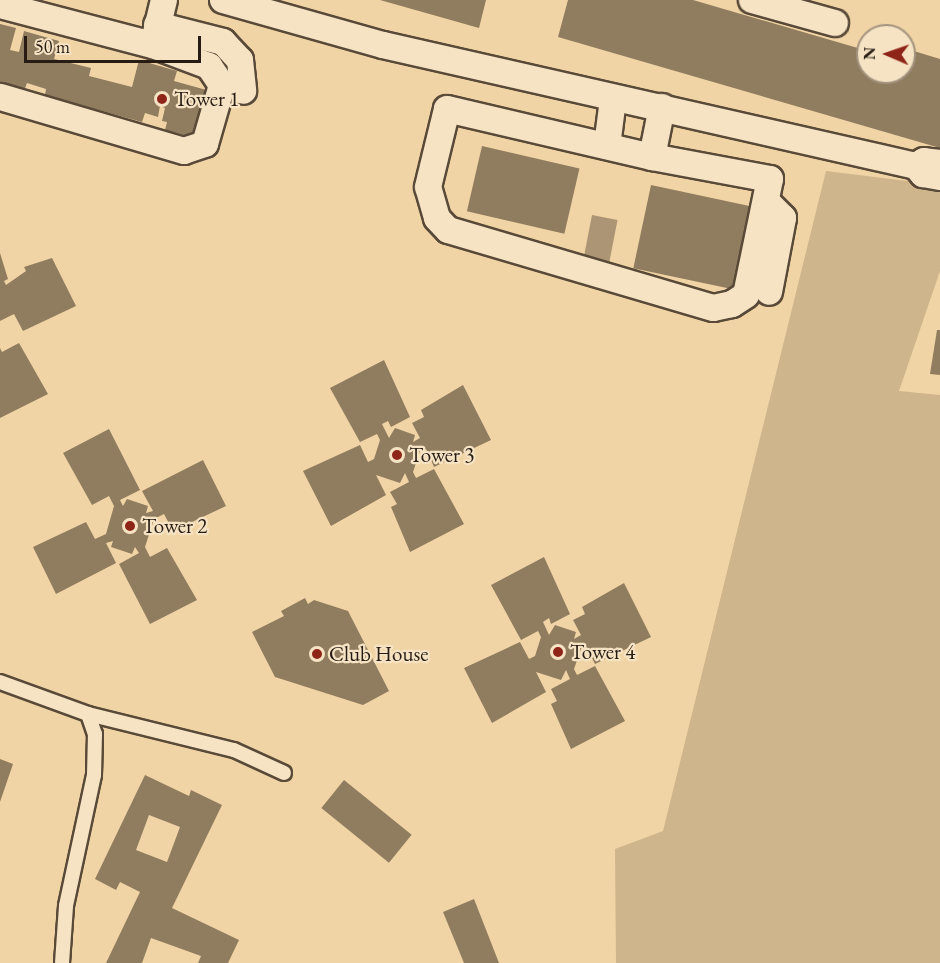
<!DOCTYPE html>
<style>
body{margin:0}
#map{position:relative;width:940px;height:963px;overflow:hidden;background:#f1d4a5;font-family:"EB Garamond",serif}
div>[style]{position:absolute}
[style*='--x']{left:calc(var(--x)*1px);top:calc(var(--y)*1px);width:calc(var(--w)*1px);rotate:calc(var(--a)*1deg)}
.green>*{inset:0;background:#ceb58c}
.water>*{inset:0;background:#ac9574;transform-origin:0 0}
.building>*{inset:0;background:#907c5f;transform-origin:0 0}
.roads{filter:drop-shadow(2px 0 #594a38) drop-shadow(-2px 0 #594a38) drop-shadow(0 2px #594a38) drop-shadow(0 -2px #594a38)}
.lane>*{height:14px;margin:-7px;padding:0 7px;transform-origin:7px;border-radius:7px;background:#f6e3c4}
.street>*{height:26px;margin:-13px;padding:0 13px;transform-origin:13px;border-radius:13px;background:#f6e3c4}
.dots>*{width:16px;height:16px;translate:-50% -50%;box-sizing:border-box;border:3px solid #f6e3c4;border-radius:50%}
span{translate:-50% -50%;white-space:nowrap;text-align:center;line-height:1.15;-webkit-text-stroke:4.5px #f6e3c4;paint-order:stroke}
.poi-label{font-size:21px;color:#261c14}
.left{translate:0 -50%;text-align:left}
.north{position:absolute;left:856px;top:24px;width:60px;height:60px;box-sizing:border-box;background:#f6e3c4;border:2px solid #a3937e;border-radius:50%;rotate:272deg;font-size:16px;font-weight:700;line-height:24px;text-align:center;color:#261c14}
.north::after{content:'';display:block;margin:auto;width:21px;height:27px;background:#8f2418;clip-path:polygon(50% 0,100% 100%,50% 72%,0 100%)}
.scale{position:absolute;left:24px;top:36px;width:177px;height:27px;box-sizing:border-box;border:3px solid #261c14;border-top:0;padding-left:8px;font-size:18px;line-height:21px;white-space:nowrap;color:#261c14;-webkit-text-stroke:4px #f6e3c4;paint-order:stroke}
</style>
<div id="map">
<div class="green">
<div style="clip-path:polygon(826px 171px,940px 185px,940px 271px,899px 391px,940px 395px,940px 963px,616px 963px,615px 849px,663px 831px)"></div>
</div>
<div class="water">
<div style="left:592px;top:215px;width:26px;height:45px;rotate:11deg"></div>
</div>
<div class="building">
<div style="clip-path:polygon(380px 0,486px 0,479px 28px)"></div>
<div style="clip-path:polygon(568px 0,693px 0,868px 51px,868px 72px,904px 72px,904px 48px,940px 59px,940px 148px,558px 37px)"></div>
<div style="clip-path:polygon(0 24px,16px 28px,10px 50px,19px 52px,24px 31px,59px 41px,54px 59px,91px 68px,89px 76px,132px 87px,139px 60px,177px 71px,174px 81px,210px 91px,197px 138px,165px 130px,167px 122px,162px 121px,165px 108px,160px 106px,158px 117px,145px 113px,142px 122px,45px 95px,46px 89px,27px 83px,23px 94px,0 87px)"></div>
<div style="left:482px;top:146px;width:100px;height:67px;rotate:13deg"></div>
<div style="left:651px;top:185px;width:103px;height:85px;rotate:12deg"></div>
<div style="clip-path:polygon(0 253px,8px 279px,4px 281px,6px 285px,26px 271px,24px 267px,52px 258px,76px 306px,23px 331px,14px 314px,0 321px)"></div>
<div style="clip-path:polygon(937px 330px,940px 330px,940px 375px,930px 374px)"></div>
<div style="clip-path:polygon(19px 343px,48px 394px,0 418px,0 348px,2px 352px)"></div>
<div style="clip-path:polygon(384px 360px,410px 417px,391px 427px,388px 421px,382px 424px,389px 438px,395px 428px,415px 435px,413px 442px,420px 438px,412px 423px,424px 417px,421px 410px,463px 385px,491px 440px,434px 467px,426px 449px,420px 451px,413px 472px,416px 478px,434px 469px,464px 524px,410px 552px,391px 507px,397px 504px,390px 492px,409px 482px,405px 473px,400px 483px,376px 475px,386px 495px,331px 526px,303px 471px,360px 445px,368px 462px,374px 459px,380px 440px,377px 434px,360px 442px,330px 388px)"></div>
<div style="clip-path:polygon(109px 429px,140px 490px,120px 500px,123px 506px,127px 499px,148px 506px,146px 513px,153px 511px,142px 491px,203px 460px,226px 506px,173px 531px,164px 514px,154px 519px,145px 547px,150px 557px,167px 548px,197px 600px,150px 624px,119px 564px,139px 553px,135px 547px,132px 554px,111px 547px,113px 541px,106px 543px,116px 563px,56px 594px,33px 547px,86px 522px,95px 539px,106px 534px,114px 506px,109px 496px,92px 505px,63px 453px)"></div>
<div style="clip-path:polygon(544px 557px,570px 614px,551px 624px,549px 618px,543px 622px,549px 635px,555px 625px,576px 632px,574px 639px,581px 635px,573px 620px,585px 614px,582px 607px,624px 583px,651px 637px,595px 664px,586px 646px,581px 649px,574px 669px,577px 675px,595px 666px,625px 721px,571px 749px,551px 704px,557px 701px,551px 689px,570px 679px,566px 670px,561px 680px,536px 672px,546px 692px,492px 723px,464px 668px,520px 642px,529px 659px,535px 656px,541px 637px,538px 631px,521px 640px,491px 585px)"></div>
<div style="clip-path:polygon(305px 598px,308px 604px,314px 600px,348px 611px,389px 691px,363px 705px,275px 677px,252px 632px,284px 616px,281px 611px)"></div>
<div style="clip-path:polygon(0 759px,13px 764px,0 802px)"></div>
<div style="clip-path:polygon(evenodd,145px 775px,189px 796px,191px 790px,222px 805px,172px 908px,239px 940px,228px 963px,198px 963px,201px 956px,151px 938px,142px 963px,106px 963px,140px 892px,120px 882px,116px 890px,95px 879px,145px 775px,149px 815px,180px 827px,167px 862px,136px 850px,149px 815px)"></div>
<div style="left:344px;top:780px;width:87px;height:36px;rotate:39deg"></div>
<div style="clip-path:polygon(474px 899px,499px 963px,464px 963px,443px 912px)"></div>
</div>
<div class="roads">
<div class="lane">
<div style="--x:0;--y:682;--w:94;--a:20"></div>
<div style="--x:88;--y:714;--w:21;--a:71"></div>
<div style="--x:95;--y:734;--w:41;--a:91.4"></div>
<div style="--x:94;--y:775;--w:134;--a:102.1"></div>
<div style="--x:66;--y:906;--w:57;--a:94"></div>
<div style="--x:88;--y:714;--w:150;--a:13.9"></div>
<div style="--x:234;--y:750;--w:55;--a:24.7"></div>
</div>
<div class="street">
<div style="--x:223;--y:0;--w:166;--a:15.7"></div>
<div style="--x:383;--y:45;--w:547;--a:12.79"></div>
<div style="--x:752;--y:0;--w:86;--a:15.5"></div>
<div style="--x:0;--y:5;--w:158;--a:14.7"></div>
<div style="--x:153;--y:45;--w:60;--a:20.6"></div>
<div style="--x:209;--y:66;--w:23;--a:56"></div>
<div style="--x:222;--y:85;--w:61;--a:106.1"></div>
<div style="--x:205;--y:144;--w:22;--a:162"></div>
<div style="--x:184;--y:151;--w:192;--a:-163.6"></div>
<div style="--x:157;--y:25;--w:68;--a:14.4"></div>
<div style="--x:223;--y:42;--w:25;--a:47"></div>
<div style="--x:240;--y:60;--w:31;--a:84"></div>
<div style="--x:154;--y:41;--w:42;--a:-76.3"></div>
<div style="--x:447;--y:109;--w:211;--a:13.2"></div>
<div style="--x:652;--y:157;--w:120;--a:10.6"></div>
<div style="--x:770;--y:179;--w:118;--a:101.7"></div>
<div style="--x:746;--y:295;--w:17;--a:147"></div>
<div style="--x:732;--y:304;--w:19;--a:168"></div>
<div style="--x:713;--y:308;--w:276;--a:-163.6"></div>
<div style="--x:448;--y:230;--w:16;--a:-133"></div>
<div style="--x:437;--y:218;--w:32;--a:-106"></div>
<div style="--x:428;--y:187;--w:80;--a:-76.3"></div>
<div style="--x:607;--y:146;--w:47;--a:-82.7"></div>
<div style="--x:652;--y:157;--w:51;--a:-78.7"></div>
<div style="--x:940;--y:163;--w:16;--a:-173"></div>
<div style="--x:924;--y:161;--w:9;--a:148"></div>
<div style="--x:916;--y:166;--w:11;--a:49"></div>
<div style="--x:923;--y:174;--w:17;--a:10"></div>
<div style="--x:766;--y:201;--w:24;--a:45"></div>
<div style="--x:783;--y:218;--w:75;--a:100.7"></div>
</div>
</div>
<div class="dots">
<div style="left:162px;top:99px;background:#8f2418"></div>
<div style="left:397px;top:455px;background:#8f2418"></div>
<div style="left:130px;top:526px;background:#8f2418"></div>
<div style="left:558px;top:652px;background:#8f2418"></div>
<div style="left:317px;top:654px;background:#8f2418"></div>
</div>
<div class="poi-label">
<span class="left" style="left:174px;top:99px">Tower 1</span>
<span class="left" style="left:409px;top:455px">Tower 3</span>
<span class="left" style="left:142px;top:526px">Tower 2</span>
<span class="left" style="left:570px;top:652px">Tower 4</span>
<span class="left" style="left:329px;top:654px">Club House</span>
</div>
<div class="north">N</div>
<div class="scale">50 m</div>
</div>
